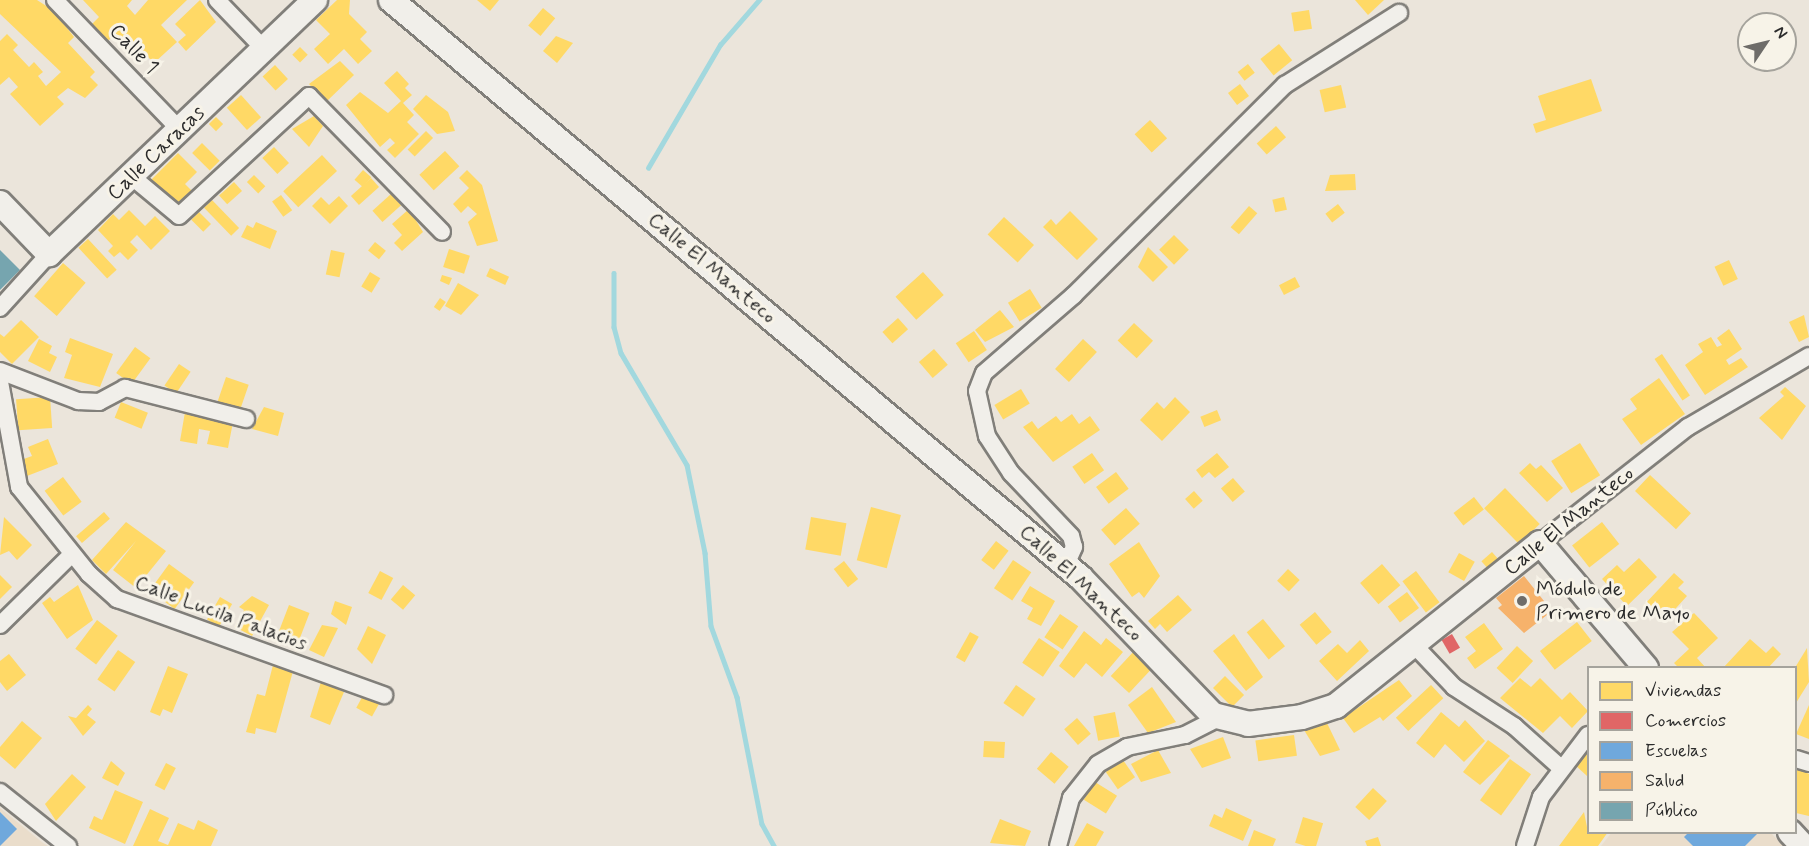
<!DOCTYPE html>
<meta charset="utf-8">
<style>
body{margin:0}
#map{position:relative;width:1809px;height:846px;overflow:hidden;background:#ebe5db;font-family:Mynerve,sans-serif}
div>[style]{position:absolute}
[style*='--x']{left:calc(var(--x)*1px);top:calc(var(--y)*1px);width:calc(var(--w)*1px);rotate:calc(var(--a)*1deg)}
.built>*{inset:0;background:#eaddcb}
.homes>*{inset:0;background:#ffd966;transform-origin:0 0}
.shops>*{inset:0;background:#e06666;transform-origin:0 0}
.schools>*{inset:0;background:#6fa8dc}
.health>*{inset:0;background:#f6b26b}
.public>*{inset:0;background:#76a5af}
.stream>*{height:4.5px;margin:-2.25px;padding:0 2.25px;transform-origin:2.25px;border-radius:2.25px;background:#a2d8de}
.roads{filter:drop-shadow(2px 0 #817f7a) drop-shadow(-2px 0 #817f7a) drop-shadow(0 2px #817f7a) drop-shadow(0 -2px #817f7a)}
.street>*{height:16px;margin:-8px;padding:0 8px;transform-origin:8px;border-radius:8px;background:#f1efea}
.secondary>*{height:24px;margin:-12px;padding:0 12px;transform-origin:12px;border-radius:12px;background:#f1efea}
.dots>*{width:16px;height:16px;translate:-50% -50%;box-sizing:border-box;border:3px solid #f7f3e8;border-radius:50%}
span{translate:-50% -50%;white-space:nowrap;text-align:center;line-height:1.15;-webkit-text-stroke:6px #f7f3e8;paint-order:stroke}
.street-label{font-size:21px;color:#2b2b2b}
.poi-label{font-size:21px;color:#2b2b2b}
.left{translate:0 -50%;text-align:left}
.legend{position:absolute;left:1587px;top:666px;width:210px;height:168px;box-sizing:border-box;background:#f7f3e8;border:2px solid #a5a39c;margin:0;padding:8px 10px;list-style:none;font-size:18px;color:#2b2b2b}
.legend li{display:flex;align-items:center;gap:12px;height:30px}
.legend b{width:30px;border:2px solid #a5a39c}
.north{position:absolute;left:1737px;top:12px;width:60px;height:60px;box-sizing:border-box;background:#f7f3e8;border:2px solid #a5a39c;border-radius:50%;rotate:55deg;font-size:16px;font-weight:700;line-height:24px;text-align:center;color:#2b2b2b}
.north::after{content:'';display:block;margin:auto;width:21px;height:27px;background:#6e6c69;clip-path:polygon(50% 0,100% 100%,50% 72%,0 100%)}
</style>
<div id="map">
<div class="built">
<div style="clip-path:polygon(0 808px,43px 843px,48px 846px,0 846px)"></div>
<div style="clip-path:polygon(1612px 832px,1771px 833px,1783px 846px,1601px 846px)"></div>
</div>
<div class="homes">
<div style="clip-path:polygon(0 0,37px 0,54px 11px,74px 37px,68px 43px,95px 72px,90px 77px,98px 85px,85px 98px,68px 88px,57px 97px,64px 104px,40px 126px,10px 94px,18px 87px,9px 77px,0 85px,0 41px,7px 34px,18px 45px,13px 50px,29px 67px,34px 62px,43px 72px,38px 76px,46px 86px,61px 72px,0 14px)"></div>
<div style="clip-path:polygon(83px 0,132px 0,127px 6px,135px 15px,148px 0,187px 0,161px 25px,177px 42px,154px 63px,138px 47px,131px 53px,114px 35px,108px 41px,92px 24px,99px 17px)"></div>
<div style="clip-path:polygon(200px 0,216px 22px,186px 51px,178px 42px,186px 35px,175px 24px)"></div>
<div style="clip-path:polygon(337px 0,350px 0,349px 14px,367px 32px,360px 39px,372px 51px,358px 64px,344px 49px,328px 64px,314px 49px,330px 34px,316px 20px)"></div>
<div style="clip-path:polygon(477px 0,499px 0,490px 11px)"></div>
<div style="clip-path:polygon(1355px 0,1384px 0,1368px 15px)"></div>
<div style="left:543px;top:8px;width:16px;height:23px;rotate:40deg"></div>
<div style="left:1309px;top:10px;width:19px;height:18px;rotate:81deg"></div>
<div style="clip-path:polygon(556px 36px,573px 43px,557px 63px,543px 51px)"></div>
<div style="left:1279px;top:44px;width:21px;height:24px;rotate:51deg"></div>
<div style="left:300px;top:47px;width:11px;height:11px;rotate:45deg"></div>
<div style="clip-path:polygon(340px 61px,354px 75px,326px 102px,309px 84px)"></div>
<div style="left:1248px;top:64px;width:11px;height:13px;rotate:52deg"></div>
<div style="left:275px;top:65px;width:19px;height:17px;rotate:47deg"></div>
<div style="clip-path:polygon(397px 71px,409px 84px,405px 88px,412px 95px,403px 103px,414px 115px,407px 122px,419px 134px,395px 158px,387px 150px,395px 143px,390px 138px,380px 147px,346px 105px,360px 92px,388px 113px,401px 101px,384px 83px)"></div>
<div style="clip-path:polygon(1591px 79px,1602px 111px,1536px 133px,1533px 124px,1546px 120px,1538px 96px)"></div>
<div style="left:1240px;top:84px;width:15px;height:15px;rotate:53deg"></div>
<div style="left:1341px;top:85px;width:23px;height:22px;rotate:77deg"></div>
<div style="left:241px;top:95px;width:30px;height:19px;rotate:48deg"></div>
<div style="clip-path:polygon(426px 95px,448px 112px,455px 131px,437px 134px,413px 109px)"></div>
<div style="clip-path:polygon(314px 116px,323px 126px,309px 147px,292px 129px)"></div>
<div style="left:216px;top:117px;width:10px;height:10px;rotate:45deg"></div>
<div style="left:1150px;top:120px;width:25px;height:21px;rotate:47deg"></div>
<div style="left:1276px;top:126px;width:15px;height:26px;rotate:48deg"></div>
<div style="left:426px;top:131px;width:10px;height:26px;rotate:45deg"></div>
<div style="left:202px;top:143px;width:25px;height:14px;rotate:45deg"></div>
<div style="left:274px;top:147px;width:22px;height:16px;rotate:47deg"></div>
<div style="left:445px;top:151px;width:21px;height:35px;rotate:47deg"></div>
<div style="clip-path:polygon(178px 153px,197px 172px,185px 184px,193px 192px,175px 209px,149px 182px)"></div>
<div style="left:322px;top:155px;width:22px;height:53px;rotate:47deg"></div>
<div style="left:363px;top:170px;width:11px;height:13px;rotate:41deg"></div>
<div style="clip-path:polygon(467px 170px,482px 185px,498px 241px,477px 246px,468px 222px,477px 214px,468px 206px,461px 213px,453px 204px,469px 188px,459px 178px)"></div>
<div style="clip-path:polygon(1355px 174px,1356px 190px,1325px 191px,1330px 175px)"></div>
<div style="left:254px;top:175px;width:16px;height:10px;rotate:45deg"></div>
<div style="left:371px;top:178px;width:12px;height:27px;rotate:48deg"></div>
<div style="left:234px;top:182px;width:12px;height:20px;rotate:48deg"></div>
<div style="left:391px;top:194px;width:15px;height:25px;rotate:48deg"></div>
<div style="left:281px;top:195px;width:19px;height:11px;rotate:54deg"></div>
<div style="clip-path:polygon(339px 196px,348px 206px,330px 224px,312px 206px,321px 197px,329px 205px)"></div>
<div style="left:1284px;top:197px;width:13px;height:12px;rotate:77deg"></div>
<div style="left:212px;top:200px;width:39px;height:11px;rotate:46deg"></div>
<div style="left:1338px;top:204px;width:11px;height:16px;rotate:52deg"></div>
<div style="left:1249px;top:206px;width:11px;height:28px;rotate:41deg"></div>
<div style="clip-path:polygon(409px 209px,423px 232px,402px 251px,394px 243px,402px 235px,392px 224px)"></div>
<div style="clip-path:polygon(129px 210px,145px 226px,155px 216px,170px 231px,151px 250px,137px 235px,130px 242px,138px 250px,128px 260px,120px 252px,114px 257px,108px 251px,113px 246px,98px 230px,113px 214px,119px 220px)"></div>
<div style="clip-path:polygon(1070px 211px,1098px 239px,1077px 260px,1043px 227px,1051px 219px,1056px 225px)"></div>
<div style="left:199px;top:212px;width:17px;height:11px;rotate:45deg"></div>
<div style="left:1004px;top:217px;width:41px;height:24px;rotate:43deg"></div>
<div style="clip-path:polygon(256px 222px,277px 231px,270px 249px,241px 237px,247px 225px,253px 228px)"></div>
<div style="left:1174px;top:235px;width:21px;height:21px;rotate:45deg"></div>
<div style="left:88px;top:239px;width:42px;height:13px;rotate:47deg"></div>
<div style="left:375px;top:242px;width:14px;height:11px;rotate:39deg"></div>
<div style="clip-path:polygon(1148px 247px,1168px 267px,1153px 282px,1138px 267px)"></div>
<div style="left:449px;top:249px;width:22px;height:19px;rotate:18deg"></div>
<div style="left:331px;top:250px;width:14px;height:25px;rotate:12deg"></div>
<div style="left:1729px;top:260px;width:21px;height:16px;rotate:65deg"></div>
<div style="left:63px;top:263px;width:30px;height:44px;rotate:41deg"></div>
<div style="left:490px;top:268px;width:21px;height:9px;rotate:25deg"></div>
<div style="left:370px;top:272px;width:12px;height:17px;rotate:31deg"></div>
<div style="left:923px;top:272px;width:31px;height:37px;rotate:48deg"></div>
<div style="clip-path:polygon(442px 275px,452px 278px,449px 285px,440px 281px)"></div>
<div style="left:1295px;top:277px;width:11px;height:18px;rotate:63deg"></div>
<div style="clip-path:polygon(458px 283px,479px 295px,461px 315px,445px 306px)"></div>
<div style="left:1030px;top:289px;width:22px;height:26px;rotate:58deg"></div>
<div style="left:440px;top:298px;width:7px;height:11px;rotate:34deg"></div>
<div style="clip-path:polygon(1000px 310px,1014px 327px,985px 342px,975px 330px)"></div>
<div style="clip-path:polygon(1804px 315px,1809px 337px,1799px 342px,1789px 322px)"></div>
<div style="left:898px;top:318px;width:15px;height:21px;rotate:48deg"></div>
<div style="clip-path:polygon(21px 320px,39px 337px,12px 364px,0 352px,0 334px,4px 337px)"></div>
<div style="left:1134px;top:323px;width:26px;height:24px;rotate:43deg"></div>
<div style="clip-path:polygon(1729px 329px,1742px 349px,1726px 360px,1729px 365px,1741px 358px,1748px 367px,1705px 395px,1685px 365px,1703px 352px,1698px 344px,1711px 337px,1717px 347px,1722px 345px,1717px 338px)"></div>
<div style="left:974px;top:331px;width:23px;height:22px;rotate:56deg"></div>
<div style="clip-path:polygon(70px 338px,113px 354px,100px 387px,64px 378px,72px 355px,65px 352px)"></div>
<div style="clip-path:polygon(39px 339px,52px 346px,49px 353px,57px 357px,50px 372px,28px 361px)"></div>
<div style="left:1083px;top:339px;width:19px;height:41px;rotate:43deg"></div>
<div style="left:135px;top:347px;width:19px;height:32px;rotate:36deg"></div>
<div style="left:934px;top:349px;width:21px;height:20px;rotate:49deg"></div>
<div style="left:1662px;top:354px;width:50px;height:9px;rotate:56deg"></div>
<div style="left:179px;top:364px;width:14px;height:26px;rotate:34deg"></div>
<div style="left:226px;top:377px;width:24px;height:29px;rotate:19deg"></div>
<div style="clip-path:polygon(1659px 378px,1685px 414px,1641px 445px,1622px 419px,1637px 409px,1630px 399px)"></div>
<div style="clip-path:polygon(1785px 387px,1806px 406px,1782px 440px,1759px 418px,1784px 396px,1780px 392px)"></div>
<div style="left:1021px;top:389px;width:17px;height:31px;rotate:59deg"></div>
<div style="left:50px;top:397px;width:31px;height:34px;rotate:86deg"></div>
<div style="clip-path:polygon(1175px 397px,1190px 412px,1162px 441px,1140px 420px,1157px 402px,1164px 409px)"></div>
<div style="left:121px;top:402px;width:29px;height:17px;rotate:22deg"></div>
<div style="clip-path:polygon(264px 407px,284px 413px,278px 436px,252px 429px)"></div>
<div style="left:1217px;top:410px;width:11px;height:18px;rotate:68deg"></div>
<div style="clip-path:polygon(185px 412px,233px 422px,228px 448px,207px 444px,210px 431px,199px 429px,197px 444px,180px 441px)"></div>
<div style="clip-path:polygon(1072px 414px,1079px 424px,1090px 416px,1100px 430px,1053px 462px,1023px 427px,1032px 421px,1038px 429px,1056px 416px,1061px 422px)"></div>
<div style="clip-path:polygon(48px 439px,58px 464px,27px 476px,21px 460px,32px 456px,28px 447px)"></div>
<div style="left:1580px;top:443px;width:38px;height:34px;rotate:58deg"></div>
<div style="left:1092px;top:453px;width:21px;height:24px;rotate:55deg"></div>
<div style="clip-path:polygon(1217px 453px,1229px 467px,1215px 478px,1209px 472px,1202px 478px,1196px 470px)"></div>
<div style="clip-path:polygon(1530px 463px,1536px 469px,1541px 465px,1563px 488px,1547px 502px,1519px 473px)"></div>
<div style="left:1116px;top:472px;width:21px;height:25px;rotate:53deg"></div>
<div style="left:1650px;top:475px;width:56px;height:22px;rotate:43deg"></div>
<div style="left:63px;top:477px;width:31px;height:23px;rotate:53deg"></div>
<div style="left:1233px;top:478px;width:18px;height:16px;rotate:49deg"></div>
<div style="left:1505px;top:488px;width:50px;height:29px;rotate:46deg"></div>
<div style="left:1194px;top:491px;width:13px;height:12px;rotate:48deg"></div>
<div style="left:1474px;top:497px;width:16px;height:26px;rotate:52deg"></div>
<div style="left:871px;top:507px;width:31px;height:55px;rotate:15deg"></div>
<div style="left:1126px;top:508px;width:21px;height:33px;rotate:49deg"></div>
<div style="left:104px;top:512px;width:9px;height:37px;rotate:49deg"></div>
<div style="clip-path:polygon(4px 517px,32px 545px,17px 560px,9px 551px,0 555px)"></div>
<div style="left:811px;top:517px;width:36px;height:33px;rotate:10deg"></div>
<div style="clip-path:polygon(126px 522px,166px 551px,136px 588px,113px 570px,136px 541px,106px 574px,92px 560px)"></div>
<div style="left:1602px;top:522px;width:28px;height:38px;rotate:52deg"></div>
<div style="left:996px;top:541px;width:16px;height:24px;rotate:38deg"></div>
<div style="clip-path:polygon(1139px 542px,1160px 576px,1144px 598px,1139px 592px,1132px 597px,1109px 564px)"></div>
<div style="left:1492px;top:552px;width:11px;height:14px;rotate:49deg"></div>
<div style="left:1459px;top:553px;width:18px;height:22px;rotate:29deg"></div>
<div style="clip-path:polygon(1639px 558px,1657px 577px,1627px 606px,1602px 579px,1617px 565px,1624px 572px)"></div>
<div style="left:1013px;top:560px;width:22px;height:34px;rotate:34deg"></div>
<div style="left:844px;top:561px;width:23px;height:13px;rotate:52deg"></div>
<div style="left:169px;top:564px;width:31px;height:33px;rotate:36deg"></div>
<div style="left:1382px;top:564px;width:28px;height:29px;rotate:49deg"></div>
<div style="left:1288px;top:569px;width:16px;height:16px;rotate:43deg"></div>
<div style="left:380px;top:571px;width:15px;height:25px;rotate:28deg"></div>
<div style="left:1416px;top:571px;width:39px;height:17px;rotate:53deg"></div>
<div style="clip-path:polygon(1674px 573px,1684px 582px,1678px 588px,1687px 596px,1667px 618px,1658px 610px,1654px 616px,1643px 606px)"></div>
<div style="clip-path:polygon(0 575px,12px 587px,0 599px)"></div>
<div style="clip-path:polygon(78px 585px,93px 620px,67px 639px,42px 603px,50px 597px,54px 602px)"></div>
<div style="left:403px;top:585px;width:16px;height:19px;rotate:40deg"></div>
<div style="clip-path:polygon(1030px 586px,1055px 601px,1041px 626px,1027px 619px,1033px 608px,1021px 601px)"></div>
<div style="left:1407px;top:592px;width:20px;height:24px;rotate:53deg"></div>
<div style="clip-path:polygon(1178px 595px,1192px 610px,1167px 632px,1160px 624px,1155px 629px,1148px 621px)"></div>
<div style="clip-path:polygon(252px 596px,269px 605px,252px 636px,235px 627px,244px 610px,239px 607px)"></div>
<div style="left:220px;top:597px;width:14px;height:26px;rotate:30deg"></div>
<div style="clip-path:polygon(335px 601px,352px 607px,346px 625px,331px 614px)"></div>
<div style="left:289px;top:605px;width:22px;height:30px;rotate:21deg"></div>
<div style="left:1315px;top:612px;width:26px;height:20px;rotate:50deg"></div>
<div style="clip-path:polygon(1694px 613px,1718px 638px,1697px 658px,1706px 668px,1679px 668px,1674px 663px,1689px 649px,1672px 632px)"></div>
<div style="left:1060px;top:614px;width:22px;height:28px;rotate:34deg"></div>
<div style="left:1263px;top:619px;width:35px;height:21px;rotate:51deg"></div>
<div style="left:97px;top:620px;width:26px;height:36px;rotate:37deg"></div>
<div style="left:1577px;top:622px;width:24px;height:47px;rotate:52deg"></div>
<div style="clip-path:polygon(1484px 623px,1503px 649px,1475px 669px,1467px 658px,1476px 651px,1465px 637px)"></div>
<div style="clip-path:polygon(322px 625px,338px 628px,324px 657px,309px 650px)"></div>
<div style="clip-path:polygon(368px 626px,386px 635px,372px 664px,357px 649px)"></div>
<div style="clip-path:polygon(1084px 631px,1101px 645px,1106px 638px,1123px 652px,1102px 677px,1086px 663px,1074px 678px,1059px 666px)"></div>
<div style="left:970px;top:632px;width:10px;height:29px;rotate:29deg"></div>
<div style="clip-path:polygon(1234px 634px,1263px 677px,1246px 691px,1213px 651px)"></div>
<div style="left:1039px;top:638px;width:25px;height:30px;rotate:34deg"></div>
<div style="clip-path:polygon(1750px 639px,1766px 653px,1773px 646px,1781px 654px,1768px 668px,1723px 668px)"></div>
<div style="clip-path:polygon(1360px 640px,1369px 651px,1337px 681px,1319px 661px,1338px 644px,1347px 653px)"></div>
<div style="left:1517px;top:646px;width:22px;height:30px;rotate:43deg"></div>
<div style="clip-path:polygon(1807px 648px,1809px 682px,1796px 703px,1796px 666px)"></div>
<div style="left:1136px;top:649px;width:25px;height:37px;rotate:43deg"></div>
<div style="left:118px;top:650px;width:21px;height:36px;rotate:35deg"></div>
<div style="clip-path:polygon(9px 654px,26px 675px,7px 691px,0 682px,0 661px)"></div>
<div style="clip-path:polygon(273px 665px,293px 671px,276px 733px,256px 728px,255px 734px,246px 732px,257px 694px,265px 696px)"></div>
<div style="clip-path:polygon(168px 666px,188px 674px,172px 713px,163px 709px,160px 716px,150px 712px)"></div>
<div style="left:1225px;top:676px;width:27px;height:17px;rotate:45deg"></div>
<div style="clip-path:polygon(1520px 678px,1531px 687px,1540px 678px,1562px 700px,1570px 692px,1588px 711px,1572px 728px,1560px 716px,1543px 733px,1500px 698px)"></div>
<div style="clip-path:polygon(1399px 680px,1412px 696px,1383px 721px,1380px 717px,1354px 733px,1343px 718px)"></div>
<div style="clip-path:polygon(321px 682px,344px 692px,330px 725px,310px 717px)"></div>
<div style="left:1016px;top:685px;width:24px;height:22px;rotate:35deg"></div>
<div style="left:1431px;top:685px;width:18px;height:48px;rotate:47deg"></div>
<div style="clip-path:polygon(1152px 687px,1176px 722px,1148px 733px,1128px 705px)"></div>
<div style="left:365px;top:692px;width:18px;height:18px;rotate:29deg"></div>
<div style="clip-path:polygon(88px 705px,92px 709px,87px 715px,96px 722px,83px 736px,68px 716px,76px 718px)"></div>
<div style="clip-path:polygon(1809px 705px,1809px 739px,1796px 734px)"></div>
<div style="left:1115px;top:712px;width:25px;height:22px;rotate:79deg"></div>
<div style="clip-path:polygon(1441px 712px,1459px 727px,1465px 720px,1485px 741px,1464px 762px,1445px 744px,1434px 758px,1416px 743px)"></div>
<div style="left:1077px;top:718px;width:21px;height:17px;rotate:49deg"></div>
<div style="clip-path:polygon(22px 721px,42px 738px,15px 769px,0 756px,0 747px)"></div>
<div style="clip-path:polygon(1327px 723px,1340px 750px,1320px 756px,1304px 730px)"></div>
<div style="left:1294px;top:735px;width:21px;height:39px;rotate:82deg"></div>
<div style="clip-path:polygon(1223px 737px,1231px 758px,1202px 768px,1190px 749px)"></div>
<div style="clip-path:polygon(1488px 740px,1510px 756px,1480px 785px,1463px 772px)"></div>
<div style="left:984px;top:741px;width:21px;height:16px;rotate:3deg"></div>
<div style="clip-path:polygon(1158px 750px,1171px 773px,1141px 782px,1131px 764px)"></div>
<div style="clip-path:polygon(1587px 751px,1588px 774px,1587px 776px,1574px 764px)"></div>
<div style="left:1051px;top:752px;width:23px;height:22px;rotate:40deg"></div>
<div style="left:1510px;top:759px;width:26px;height:51px;rotate:36deg"></div>
<div style="left:1123px;top:760px;width:21px;height:21px;rotate:55deg"></div>
<div style="clip-path:polygon(111px 761px,125px 773px,118px 786px,102px 778px)"></div>
<div style="left:166px;top:763px;width:11px;height:25px;rotate:27deg"></div>
<div style="clip-path:polygon(1796px 767px,1809px 774px,1809px 816px,1796px 813px)"></div>
<div style="clip-path:polygon(72px 774px,86px 787px,56px 821px,45px 804px)"></div>
<div style="left:1095px;top:782px;width:26px;height:21px;rotate:32deg"></div>
<div style="left:1373px;top:788px;width:19px;height:26px;rotate:43deg"></div>
<div style="clip-path:polygon(115px 790px,143px 802px,125px 844px,89px 828px,94px 816px,102px 820px)"></div>
<div style="clip-path:polygon(1226px 808px,1252px 820px,1243px 841px,1209px 826px,1214px 814px,1222px 818px)"></div>
<div style="clip-path:polygon(150px 809px,169px 818px,158px 841px,168px 845px,178px 823px,194px 830px,198px 820px,218px 830px,211px 846px,133px 846px)"></div>
<div style="clip-path:polygon(1584px 812px,1588px 832px,1608px 832px,1598px 846px,1559px 846px)"></div>
<div style="left:1303px;top:817px;width:21px;height:27px;rotate:17deg"></div>
<div style="clip-path:polygon(1000px 819px,1031px 831px,1025px 846px,990px 843px)"></div>
<div style="clip-path:polygon(1087px 823px,1104px 832px,1096px 846px,1074px 846px)"></div>
<div style="clip-path:polygon(1254px 830px,1276px 839px,1273px 846px,1248px 846px)"></div>
<div style="clip-path:polygon(1378px 837px,1381px 846px,1367px 846px,1365px 841px)"></div>
</div>
<div class="shops">
<div style="left:1452px;top:634px;width:16px;height:12px;rotate:60deg"></div>
</div>
<div class="schools">
<div style="clip-path:polygon(0 812px,17px 829px,0 846px)"></div>
<div style="clip-path:polygon(1689px 832px,1759px 832px,1745px 846px,1693px 846px,1684px 837px)"></div>
</div>
<div class="health">
<div style="clip-path:polygon(1524px 576px,1552px 611px,1524px 633px,1498px 608px,1502px 605px,1496px 598px)"></div>
</div>
<div class="public">
<div style="clip-path:polygon(0 250px,20px 270px,0 290px)"></div>
</div>
<div class="stream">
<div style="--x:648;--y:168;--w:143;--a:-59.7"></div>
<div style="--x:720;--y:45;--w:60;--a:-49.1"></div>
<div style="--x:614;--y:273;--w:54;--a:90"></div>
<div style="--x:614;--y:327;--w:27;--a:75"></div>
<div style="--x:621;--y:353;--w:130;--a:59.5"></div>
<div style="--x:687;--y:465;--w:90;--a:78.4"></div>
<div style="--x:705;--y:553;--w:73;--a:85.3"></div>
<div style="--x:711;--y:626;--w:76;--a:69.9"></div>
<div style="--x:737;--y:697;--w:129;--a:78.9"></div>
<div style="--x:762;--y:824;--w:25;--a:61"></div>
</div>
<div class="roads">
<div class="street">
<div style="--x:55;--y:0;--w:180;--a:46.1"></div>
<div style="--x:217;--y:0;--w:68;--a:46.2"></div>
<div style="--x:131;--y:176;--w:62;--a:39.8"></div>
<div style="--x:179;--y:216;--w:177;--a:-42.7"></div>
<div style="--x:309;--y:96;--w:190;--a:45.6"></div>
<div style="--x:0;--y:308;--w:73;--a:-47.8"></div>
<div style="--x:0;--y:371;--w:84;--a:21"></div>
<div style="--x:78;--y:401;--w:21;--a:3"></div>
<div style="--x:99;--y:402;--w:30;--a:-28"></div>
<div style="--x:125;--y:388;--w:125;--a:14.4"></div>
<div style="--x:0;--y:382;--w:107;--a:79.7"></div>
<div style="--x:19;--y:487;--w:112;--a:51.2"></div>
<div style="--x:89;--y:574;--w:38;--a:42"></div>
<div style="--x:117;--y:599;--w:284;--a:19.8"></div>
<div style="--x:1540;--y:543;--w:188;--a:-38.1"></div>
<div style="--x:1688;--y:427;--w:140;--a:-30.4"></div>
<div style="--x:1066;--y:565;--w:20;--a:-66"></div>
<div style="--x:1074;--y:547;--w:11;--a:-105"></div>
<div style="--x:1071;--y:536;--w:87;--a:-133.6"></div>
<div style="--x:1011;--y:473;--w:44;--a:-123"></div>
<div style="--x:987;--y:436;--w:46;--a:-102.5"></div>
<div style="--x:977;--y:391;--w:19;--a:-69"></div>
<div style="--x:984;--y:373;--w:119;--a:-40.9"></div>
<div style="--x:1074;--y:295;--w:298;--a:-44.9"></div>
<div style="--x:1285;--y:85;--w:135;--a:-32.3"></div>
<div style="--x:0;--y:625;--w:101;--a:-44.6"></div>
<div style="--x:1415;--y:646;--w:57;--a:46.4"></div>
<div style="--x:1454;--y:687;--w:72;--a:33"></div>
<div style="--x:1514;--y:726;--w:63;--a:41.8"></div>
<div style="--x:1796;--y:759;--w:14;--a:17"></div>
<div style="--x:0;--y:792;--w:87;--a:38.5"></div>
<div style="--x:1058;--y:846;--w:50;--a:-74.8"></div>
<div style="--x:1071;--y:798;--w:43;--a:-51.5"></div>
<div style="--x:1098;--y:764;--w:34;--a:-30"></div>
<div style="--x:1127;--y:747;--w:59;--a:-11.7"></div>
<div style="--x:1185;--y:735;--w:38;--a:-27"></div>
<div style="--x:1525;--y:846;--w:52;--a:-71.9"></div>
<div style="--x:1541;--y:797;--w:78;--a:-52.8"></div>
</div>
<div class="secondary">
<div style="--x:391;--y:0;--w:900;--a:39.95"></div>
<div style="--x:1081;--y:578;--w:190;--a:46.1"></div>
<div style="--x:1213;--y:715;--w:36;--a:14"></div>
<div style="--x:1248;--y:724;--w:54;--a:-7.4"></div>
<div style="--x:1302;--y:717;--w:36;--a:-18"></div>
<div style="--x:1336;--y:706;--w:261;--a:-38.6"></div>
<div style="--x:1540;--y:543;--w:164;--a:49.7"></div>
<div style="--x:0;--y:203;--w:71;--a:46.1"></div>
<div style="--x:49;--y:254;--w:368;--a:-43.7"></div>
<div style="--x:1790;--y:832;--w:19;--a:47"></div>
</div>
</div>
<div class="dots">
<div style="left:1522px;top:601px;background:#6e6c69"></div>
</div>
<div class="street-label">
<span style="left:134px;top:49px;rotate:46deg">Calle 1</span>
<span style="left:156px;top:153px;rotate:-44deg">Calle Caracas</span>
<span style="left:712px;top:268px;rotate:40deg">Calle El Manteco</span>
<span style="left:1569px;top:521px;rotate:-39deg">Calle El Manteco</span>
<span style="left:1081px;top:583px;rotate:43deg">Calle El Manteco</span>
<span style="left:221px;top:613px;rotate:20deg">Calle Lucila Palacios</span>
</div>
<div class="poi-label">
<span class="left" style="left:1536px;top:601px">Módulo de<br>Primero de Mayo</span>
</div>
<ul class="legend">
<li><b style="height:16px;background:#ffd966"></b>Viviendas</li>
<li><b style="height:16px;background:#e06666"></b>Comercios</li>
<li><b style="height:16px;background:#6fa8dc"></b>Escuelas</li>
<li><b style="height:16px;background:#f6b26b"></b>Salud</li>
<li><b style="height:16px;background:#76a5af"></b>Público</li>
</ul>
<div class="north">N</div>
</div>
